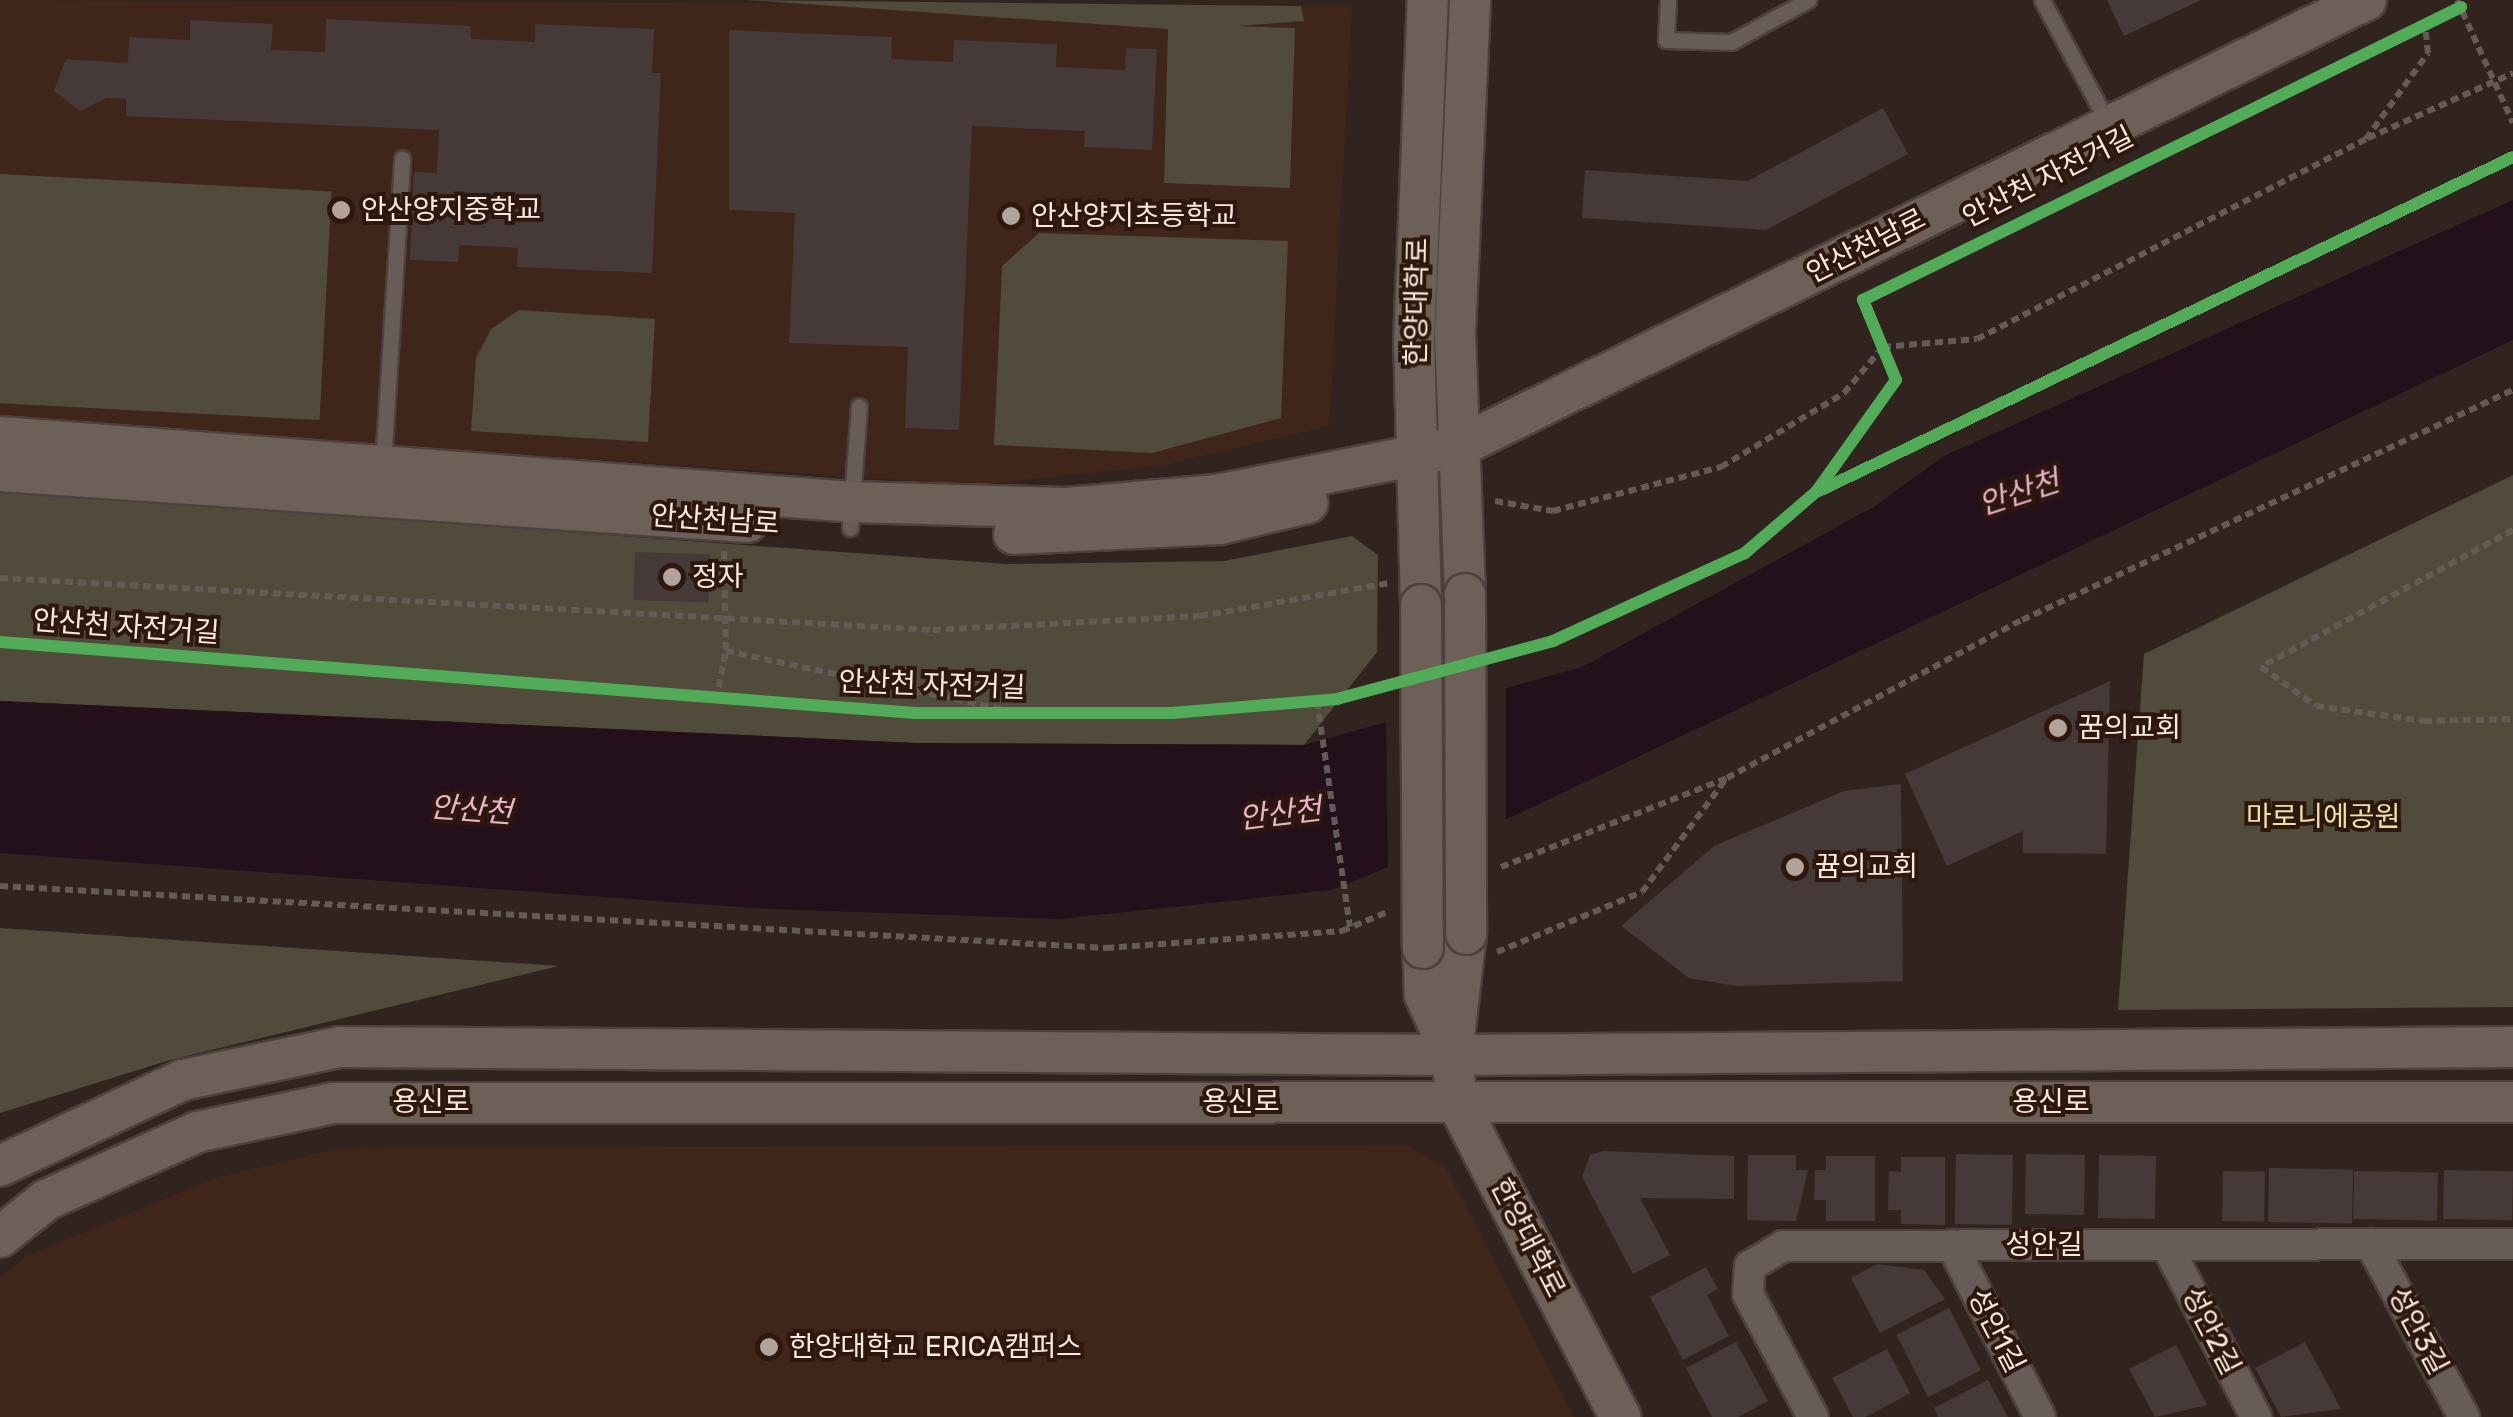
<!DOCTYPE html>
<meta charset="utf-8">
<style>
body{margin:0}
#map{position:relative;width:2513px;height:1417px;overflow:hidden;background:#31241f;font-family:Rubik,"Noto Sans KR",sans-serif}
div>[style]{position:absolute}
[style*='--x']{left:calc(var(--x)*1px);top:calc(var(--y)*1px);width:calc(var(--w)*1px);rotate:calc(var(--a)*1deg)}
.built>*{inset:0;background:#40251a}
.green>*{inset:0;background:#504b3a;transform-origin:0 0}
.water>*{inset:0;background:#24101a}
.pier>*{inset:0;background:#31241f}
.building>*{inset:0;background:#453a38;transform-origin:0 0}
.path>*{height:6px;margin-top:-3px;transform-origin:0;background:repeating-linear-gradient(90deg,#655b56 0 8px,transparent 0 13px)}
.roads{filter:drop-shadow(2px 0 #4d413e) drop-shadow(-2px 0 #4d413e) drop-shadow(0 2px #4d413e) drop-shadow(0 -2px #4d413e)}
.lane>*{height:15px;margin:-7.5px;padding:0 7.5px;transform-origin:7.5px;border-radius:7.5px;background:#675c58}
.street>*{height:30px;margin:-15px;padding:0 15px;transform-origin:15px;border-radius:15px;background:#675c58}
.secondary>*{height:40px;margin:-20px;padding:0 20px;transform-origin:20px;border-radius:20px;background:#6c6058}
.bridges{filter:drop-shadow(2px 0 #4d413e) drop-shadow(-2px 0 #4d413e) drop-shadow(0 2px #4d413e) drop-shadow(0 -2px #4d413e)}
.secondary-bridge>*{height:40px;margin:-20px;padding:0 20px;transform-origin:20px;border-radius:20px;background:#6c6058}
.cycleway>*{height:12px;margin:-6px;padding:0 6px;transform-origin:6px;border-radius:6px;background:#51ab58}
.dots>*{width:28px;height:28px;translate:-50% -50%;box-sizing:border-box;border:5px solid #2e180e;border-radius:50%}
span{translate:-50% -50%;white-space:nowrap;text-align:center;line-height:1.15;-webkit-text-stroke:8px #2e180e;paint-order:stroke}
.street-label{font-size:28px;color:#f7e7e1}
.poi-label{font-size:28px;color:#f7e7e1}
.left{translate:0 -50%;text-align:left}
.park-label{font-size:28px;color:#eae0aa}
.water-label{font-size:30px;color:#e8b3cd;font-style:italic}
</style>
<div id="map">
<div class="built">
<div style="clip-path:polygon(0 0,1352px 6px,1329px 426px,1163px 465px,977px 485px,0 420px)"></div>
<div style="clip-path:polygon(1405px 1145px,1445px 1166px,1574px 1417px,0 1417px,0 1278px,25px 1257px,215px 1178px,340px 1148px)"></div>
</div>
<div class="green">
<div style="clip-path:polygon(746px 0,1301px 6px,1304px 21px,1237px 26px,1295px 28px,1290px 188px,1164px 183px,1168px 29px)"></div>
<div style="left:0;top:174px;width:332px;height:229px;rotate:3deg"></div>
<div style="clip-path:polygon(1039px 233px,1288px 241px,1281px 418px,1152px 453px,994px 445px,1002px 266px)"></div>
<div style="clip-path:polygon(519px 310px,655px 319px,648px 442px,471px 431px,476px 358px,491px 329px)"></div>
<div style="clip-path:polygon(2513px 475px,2513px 1007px,2118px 1010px,2144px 654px)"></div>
<div style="clip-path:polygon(0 491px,1007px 564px,1224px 561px,1352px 536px,1378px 555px,1377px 652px,1304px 745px,915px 743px,0 701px)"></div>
<div style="clip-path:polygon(0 928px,559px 966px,170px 1060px,0 1113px)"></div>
</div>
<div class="water">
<div style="clip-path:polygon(2513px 200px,2513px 340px,1516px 815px,1332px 890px,1060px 919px,769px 909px,0 853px,0 701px,915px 743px,1304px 745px,1582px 667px,1875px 506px,1944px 456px)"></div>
</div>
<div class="pier">
<div style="clip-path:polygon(1506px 683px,1506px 824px,1388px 873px,1386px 717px)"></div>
</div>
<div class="building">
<div style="clip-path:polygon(2107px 0,2201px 0,2124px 36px)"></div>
<div style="clip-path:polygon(326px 19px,471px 26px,471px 39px,535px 42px,535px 24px,654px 29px,652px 73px,661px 73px,652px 273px,517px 267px,518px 248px,459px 245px,458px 262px,410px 260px,414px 172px,437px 173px,439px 130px,126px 116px,126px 99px,106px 98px,80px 111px,54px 91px,66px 59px,128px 63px,129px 37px,190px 40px,190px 20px,273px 24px,271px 50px,325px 52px)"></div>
<div style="clip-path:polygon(729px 30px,892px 37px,891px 59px,953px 62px,954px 40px,1057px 44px,1056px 67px,1125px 70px,1126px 48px,1157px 49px,1152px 150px,1084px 147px,1085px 131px,972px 126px,959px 430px,905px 428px,908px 347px,789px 343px,795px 213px,729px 210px)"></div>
<div style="clip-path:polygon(1883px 108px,1908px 154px,1766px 230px,1582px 218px,1585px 170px,1748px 181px)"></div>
<div style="left:635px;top:552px;width:75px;height:48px;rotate:2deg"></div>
<div style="clip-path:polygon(2110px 681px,2106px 854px,2023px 853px,2023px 831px,1947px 866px,1905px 774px)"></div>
<div style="clip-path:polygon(1901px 784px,1903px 981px,1736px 986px,1689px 978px,1621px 926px,1714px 846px,1844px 791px)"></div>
<div style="clip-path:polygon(1603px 1151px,1734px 1156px,1734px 1199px,1640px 1198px,1670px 1255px,1633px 1274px,1582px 1177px,1590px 1155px)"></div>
<div style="left:1956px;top:1154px;width:57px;height:70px;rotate:1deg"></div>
<div style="left:2026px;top:1154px;width:59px;height:60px;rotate:1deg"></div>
<div style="clip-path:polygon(1748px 1155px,1796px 1155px,1796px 1170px,1808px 1170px,1796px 1221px,1747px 1220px)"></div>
<div style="left:2099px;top:1155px;width:57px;height:63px;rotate:1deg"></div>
<div style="clip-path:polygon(1826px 1156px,1875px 1156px,1875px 1221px,1826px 1221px,1826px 1200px,1814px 1200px,1815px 1170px,1826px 1170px)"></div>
<div style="clip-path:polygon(1901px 1157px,1945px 1157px,1945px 1225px,1901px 1224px,1901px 1210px,1888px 1210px,1889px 1171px,1901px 1172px)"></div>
<div style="left:2269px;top:1168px;width:84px;height:54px;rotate:1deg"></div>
<div style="left:2444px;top:1170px;width:69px;height:49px;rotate:1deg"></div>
<div style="left:2223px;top:1171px;width:42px;height:50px;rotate:1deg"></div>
<div style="left:2354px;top:1171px;width:84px;height:48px;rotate:1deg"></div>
<div style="clip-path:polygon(1877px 1264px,1924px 1270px,1945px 1299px,1880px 1333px,1851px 1278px)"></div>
<div style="clip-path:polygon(1706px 1267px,1718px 1289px,1707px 1295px,1729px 1336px,1683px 1360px,1650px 1297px)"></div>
<div style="left:1949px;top:1308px;width:70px;height:59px;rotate:63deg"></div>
<div style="clip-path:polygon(1736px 1342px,1768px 1401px,1738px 1417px,1712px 1417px,1686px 1368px)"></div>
<div style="clip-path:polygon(2305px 1342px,2341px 1409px,2281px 1417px,2255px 1368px)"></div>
<div style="clip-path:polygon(2176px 1345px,2207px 1405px,2155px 1417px,2129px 1369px)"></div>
<div style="left:1887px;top:1349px;width:50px;height:62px;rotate:62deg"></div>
<div style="clip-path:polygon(1988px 1380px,2008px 1417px,1938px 1417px,1934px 1408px)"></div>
</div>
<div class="path">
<div style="--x:2457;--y:0;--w:135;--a:65.5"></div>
<div style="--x:2368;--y:138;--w:159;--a:-24.1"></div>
<div style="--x:1495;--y:501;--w:59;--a:9.8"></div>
<div style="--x:1553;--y:511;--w:174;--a:-14.7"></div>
<div style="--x:1721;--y:467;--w:144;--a:-31"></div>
<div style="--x:1844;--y:393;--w:60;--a:-49.7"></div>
<div style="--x:1883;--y:347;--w:94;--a:-4.9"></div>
<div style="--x:1977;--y:339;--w:437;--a:-27.2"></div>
<div style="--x:2366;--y:139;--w:106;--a:-54.2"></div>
<div style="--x:2428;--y:53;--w:29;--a:-96"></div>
<div style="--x:2513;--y:530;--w:287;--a:151.5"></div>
<div style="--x:2261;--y:667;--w:67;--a:35.3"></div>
<div style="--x:2316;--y:706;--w:109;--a:7.9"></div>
<div style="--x:2424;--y:721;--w:89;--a:-1.3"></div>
<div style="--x:724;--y:551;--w:100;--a:88.9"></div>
<div style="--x:726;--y:651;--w:299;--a:11.9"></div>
<div style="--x:0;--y:578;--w:934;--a:3.19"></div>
<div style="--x:933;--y:630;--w:267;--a:-3"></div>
<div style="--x:1200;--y:616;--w:192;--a:-9.9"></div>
<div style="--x:716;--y:700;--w:50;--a:-78.5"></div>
<div style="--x:1317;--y:701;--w:228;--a:81.7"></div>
<div style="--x:1501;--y:867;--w:243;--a:-21.5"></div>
<div style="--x:1727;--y:778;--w:335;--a:-28.2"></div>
<div style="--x:2022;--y:620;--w:542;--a:-25.1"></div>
<div style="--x:0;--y:886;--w:1108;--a:3.21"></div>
<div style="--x:1106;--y:948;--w:237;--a:-4.1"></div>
<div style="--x:1342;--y:931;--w:49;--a:-22.9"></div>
<div style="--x:1497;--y:952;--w:157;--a:-22.5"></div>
<div style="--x:1642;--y:892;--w:141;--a:-53.4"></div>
</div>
<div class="roads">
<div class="lane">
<div style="--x:1668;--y:0;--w:40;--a:92.9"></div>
<div style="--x:1666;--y:40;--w:65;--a:1.8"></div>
<div style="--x:1731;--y:42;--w:88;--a:-28.6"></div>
<div style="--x:2042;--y:0;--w:140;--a:61.8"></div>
<div style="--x:383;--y:463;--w:305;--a:-86.4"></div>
<div style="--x:850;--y:528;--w:122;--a:-85.8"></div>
</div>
<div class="street">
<div style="--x:2371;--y:1244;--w:196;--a:61.7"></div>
<div style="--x:1952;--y:1245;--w:193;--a:62.9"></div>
<div style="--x:2167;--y:1246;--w:193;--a:62.5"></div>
<div style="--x:1813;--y:1417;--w:139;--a:-117.9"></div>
<div style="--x:1748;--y:1294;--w:28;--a:-86"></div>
<div style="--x:1750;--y:1266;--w:39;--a:-31"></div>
<div style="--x:1783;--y:1246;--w:730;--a:-0.16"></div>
</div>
<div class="secondary">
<div style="--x:0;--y:437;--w:854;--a:4.36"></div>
<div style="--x:852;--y:502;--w:214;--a:1.6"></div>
<div style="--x:1066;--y:508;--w:151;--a:-5"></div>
<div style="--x:1216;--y:495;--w:247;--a:-11.2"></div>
<div style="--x:1458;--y:447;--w:1012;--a:-26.21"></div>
<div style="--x:0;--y:471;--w:749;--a:3.91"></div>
<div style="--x:1014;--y:534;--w:206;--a:-2.8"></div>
<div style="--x:1220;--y:524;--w:90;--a:-13.4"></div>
<div style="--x:1465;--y:594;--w:262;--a:-92.2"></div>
<div style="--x:1455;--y:332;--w:332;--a:-87.4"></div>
<div style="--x:1421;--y:605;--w:263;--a:-91.5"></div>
<div style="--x:1414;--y:342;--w:342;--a:-87.7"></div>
<div style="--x:1466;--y:934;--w:122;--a:96.6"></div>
<div style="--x:1452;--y:1055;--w:47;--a:83.9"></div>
<div style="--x:1457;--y:1102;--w:355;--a:62.6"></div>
<div style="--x:1423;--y:948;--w:47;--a:87.6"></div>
<div style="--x:1425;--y:995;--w:66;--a:65.8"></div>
<div style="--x:0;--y:1166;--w:202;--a:-25.2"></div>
<div style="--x:183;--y:1080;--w:159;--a:-11.9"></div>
<div style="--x:339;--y:1047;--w:1113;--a:0.41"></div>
<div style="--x:1452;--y:1055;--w:1061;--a:-0.43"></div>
<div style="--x:0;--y:1237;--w:59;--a:-38.8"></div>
<div style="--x:46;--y:1200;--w:166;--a:-24.2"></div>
<div style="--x:197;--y:1132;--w:139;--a:-12"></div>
<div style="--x:333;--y:1103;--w:2180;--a:-0.03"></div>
</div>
</div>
<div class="bridges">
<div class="secondary-bridge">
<div style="--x:1465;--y:594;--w:340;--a:89.8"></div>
<div style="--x:1421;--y:605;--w:343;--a:89.7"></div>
</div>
</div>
<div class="cycleway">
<div style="--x:1819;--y:491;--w:770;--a:-25.7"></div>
<div style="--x:0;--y:642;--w:918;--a:4.44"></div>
<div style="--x:915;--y:713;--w:257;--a:0"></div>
<div style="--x:1172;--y:713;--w:166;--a:-4.8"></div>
<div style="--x:1337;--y:699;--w:224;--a:-15"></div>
<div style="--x:1553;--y:641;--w:211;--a:-24.6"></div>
<div style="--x:1745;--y:553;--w:94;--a:-40.7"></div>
<div style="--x:1816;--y:492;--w:138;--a:-54.5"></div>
<div style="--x:1896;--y:380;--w:87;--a:-112.4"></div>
<div style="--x:1863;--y:300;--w:666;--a:-26.1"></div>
</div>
<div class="dots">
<div style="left:341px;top:210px;background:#b2a39d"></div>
<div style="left:1011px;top:216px;background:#b2a39d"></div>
<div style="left:672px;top:577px;background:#b2a39d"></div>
<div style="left:2058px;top:728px;background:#b2a39d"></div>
<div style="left:1795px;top:867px;background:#b2a39d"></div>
<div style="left:769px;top:1347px;background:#b2a39d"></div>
</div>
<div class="street-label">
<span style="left:2048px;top:177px;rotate:-27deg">안산천 자전거길</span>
<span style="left:1866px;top:246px;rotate:-27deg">안산천남로</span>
<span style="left:1417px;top:302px;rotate:-89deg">한양대학로</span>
<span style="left:715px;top:520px;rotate:4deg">안산천남로</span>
<span style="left:126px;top:627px;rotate:4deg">안산천 자전거길</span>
<span style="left:932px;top:685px;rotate:2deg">안산천 자전거길</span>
<span style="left:431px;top:1102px">용신로</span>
<span style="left:1241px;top:1102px">용신로</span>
<span style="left:2051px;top:1102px">용신로</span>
<span style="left:1528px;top:1238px;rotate:63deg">한양대학로</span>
<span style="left:2044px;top:1245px">성안길</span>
<span style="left:1996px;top:1331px;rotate:63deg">성안1길</span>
<span style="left:2211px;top:1331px;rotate:63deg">성안2길</span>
<span style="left:2418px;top:1331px;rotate:62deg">성안3길</span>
</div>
<div class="poi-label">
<span class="left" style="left:361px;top:210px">안산양지중학교</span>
<span class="left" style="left:1031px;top:216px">안산양지초등학교</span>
<span class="left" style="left:692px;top:577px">정자</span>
<span class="left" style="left:2078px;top:728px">꿈의교회</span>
<span class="left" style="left:1815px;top:867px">뀸의교회</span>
<span class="left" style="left:789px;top:1347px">한양대학교 ERICA캠퍼스</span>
</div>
<div class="park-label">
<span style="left:2323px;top:817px">마로니에공원</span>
</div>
<div class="water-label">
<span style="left:2019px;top:493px;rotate:-18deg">안산천</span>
<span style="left:471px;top:810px;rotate:4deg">안산천</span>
<span style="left:1280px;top:814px;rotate:-7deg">안산천</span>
</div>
</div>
